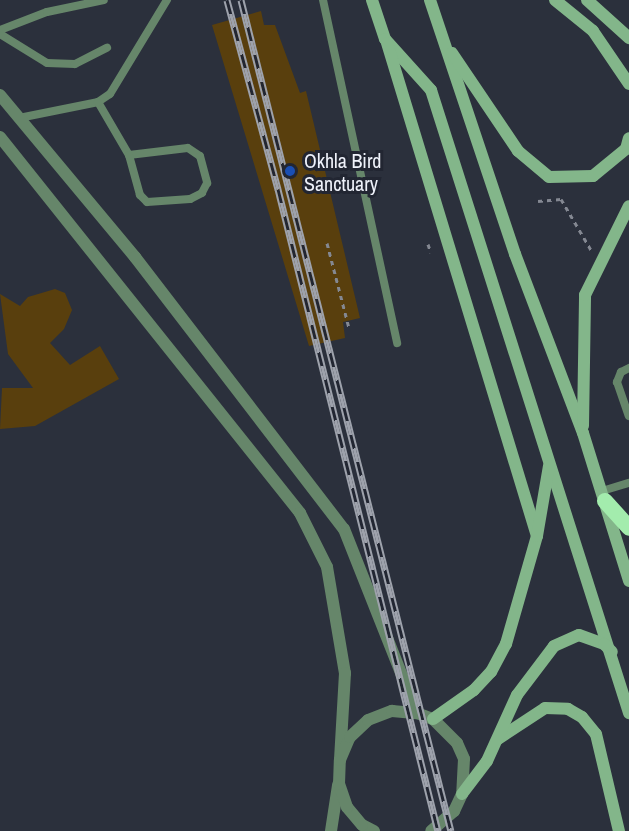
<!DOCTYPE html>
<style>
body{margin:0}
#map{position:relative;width:629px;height:831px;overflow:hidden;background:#2b303c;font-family:"Archivo Narrow",sans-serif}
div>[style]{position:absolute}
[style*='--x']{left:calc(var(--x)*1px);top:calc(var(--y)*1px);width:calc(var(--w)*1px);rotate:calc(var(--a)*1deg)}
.building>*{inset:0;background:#593f0d}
.path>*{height:3px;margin-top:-1.5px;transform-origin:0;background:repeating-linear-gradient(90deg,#848892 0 4.5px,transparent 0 9px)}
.service>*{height:8px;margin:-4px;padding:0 4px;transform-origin:4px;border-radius:4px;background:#66866a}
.tertiary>*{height:12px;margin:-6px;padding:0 6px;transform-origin:6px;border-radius:6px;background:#66866a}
.secondary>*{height:12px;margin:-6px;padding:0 6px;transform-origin:6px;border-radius:6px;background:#83b68a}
.trunk>*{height:16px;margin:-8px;padding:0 8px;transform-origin:8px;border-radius:8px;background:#a3ecad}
.rail>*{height:7px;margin-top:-3.5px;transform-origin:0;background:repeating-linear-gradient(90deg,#222632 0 14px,#9ea2ac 0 28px);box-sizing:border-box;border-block:2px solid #9ea2ac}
.dots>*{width:16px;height:16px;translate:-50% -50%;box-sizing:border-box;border:3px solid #222632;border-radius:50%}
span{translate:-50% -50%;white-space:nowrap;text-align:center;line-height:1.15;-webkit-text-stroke:6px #222632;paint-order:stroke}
.poi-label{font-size:20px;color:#eff2fa}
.left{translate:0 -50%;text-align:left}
</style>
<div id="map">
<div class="building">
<div style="clip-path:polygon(261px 11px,264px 25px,275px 25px,300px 93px,306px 91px,360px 318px,343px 322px,345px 338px,309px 346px,212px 25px)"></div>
<div style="clip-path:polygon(55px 289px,65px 293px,72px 310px,64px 329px,50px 343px,70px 365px,100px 346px,119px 379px,35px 426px,0 429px,2px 388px,33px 388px,8px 354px,0 294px,20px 306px,28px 297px)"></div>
</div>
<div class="path">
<div style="--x:538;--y:201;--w:23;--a:-5"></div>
<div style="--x:561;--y:199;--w:59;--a:59.5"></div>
<div style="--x:327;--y:243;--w:88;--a:75.5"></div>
<div style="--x:428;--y:244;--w:9;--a:72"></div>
</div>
<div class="service">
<div style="--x:323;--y:0;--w:351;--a:77.8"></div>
<div style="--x:0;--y:30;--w:50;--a:-21"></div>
<div style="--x:47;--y:12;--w:58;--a:-11.9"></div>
<div style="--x:0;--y:34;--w:55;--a:31.7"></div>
<div style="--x:47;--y:63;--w:28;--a:2"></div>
<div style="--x:75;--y:64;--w:36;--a:-27"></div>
<div style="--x:98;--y:102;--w:61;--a:59.7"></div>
<div style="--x:129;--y:155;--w:59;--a:-6.8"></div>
<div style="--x:188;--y:148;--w:14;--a:34"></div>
<div style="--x:200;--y:156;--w:28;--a:75"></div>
<div style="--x:207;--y:183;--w:11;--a:117"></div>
<div style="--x:202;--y:193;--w:13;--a:153"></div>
<div style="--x:190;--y:199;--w:43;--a:176"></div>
<div style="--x:147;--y:202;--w:10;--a:-135"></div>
<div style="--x:140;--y:195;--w:41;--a:-105.4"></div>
<div style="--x:19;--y:118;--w:81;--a:-11.4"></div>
<div style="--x:98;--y:102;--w:14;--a:-34"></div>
<div style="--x:110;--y:94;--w:110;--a:-58.8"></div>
<div style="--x:629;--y:368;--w:9;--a:153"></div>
<div style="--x:621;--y:372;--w:11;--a:112"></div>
<div style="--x:617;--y:382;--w:36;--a:71"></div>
<div style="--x:602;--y:491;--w:28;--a:-17"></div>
</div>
<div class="tertiary">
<div style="--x:0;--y:95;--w:211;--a:50.2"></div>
<div style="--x:135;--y:257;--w:343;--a:52.5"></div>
<div style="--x:344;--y:529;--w:198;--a:68.4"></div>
<div style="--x:0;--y:137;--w:481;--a:51.4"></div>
<div style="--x:300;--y:513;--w:60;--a:63.4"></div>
<div style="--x:327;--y:567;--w:108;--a:80.4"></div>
<div style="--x:345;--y:673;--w:87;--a:93.3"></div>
<div style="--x:331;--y:831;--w:47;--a:-81.3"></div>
<div style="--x:374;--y:831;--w:13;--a:-153"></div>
<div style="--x:362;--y:825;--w:23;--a:-130"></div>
<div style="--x:347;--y:807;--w:24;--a:-109"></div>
<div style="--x:339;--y:784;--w:24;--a:-88"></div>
<div style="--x:340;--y:760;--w:25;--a:-67"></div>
<div style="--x:350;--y:737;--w:25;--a:-43"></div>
<div style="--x:368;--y:720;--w:26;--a:-21"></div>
<div style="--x:392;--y:711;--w:25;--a:5"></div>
<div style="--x:417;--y:713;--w:17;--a:21"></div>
<div style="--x:433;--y:719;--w:34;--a:45"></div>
<div style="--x:457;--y:743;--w:17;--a:66"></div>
<div style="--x:464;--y:759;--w:35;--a:93"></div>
<div style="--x:462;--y:794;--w:19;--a:115"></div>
<div style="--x:454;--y:811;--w:30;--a:139"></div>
</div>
<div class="secondary">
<div style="--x:372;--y:0;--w:41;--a:71.6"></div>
<div style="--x:385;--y:39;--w:69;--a:48"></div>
<div style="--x:431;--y:90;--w:654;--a:72.37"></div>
<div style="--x:430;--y:0;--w:268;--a:71.5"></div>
<div style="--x:515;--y:254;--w:191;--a:69.2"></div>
<div style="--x:583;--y:433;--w:155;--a:72.7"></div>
<div style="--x:555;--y:0;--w:49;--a:39.2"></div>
<div style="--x:593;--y:31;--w:64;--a:55.8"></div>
<div style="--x:587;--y:0;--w:57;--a:42.1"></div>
<div style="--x:387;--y:43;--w:515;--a:73.08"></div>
<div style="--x:452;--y:53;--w:118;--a:56"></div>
<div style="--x:518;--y:151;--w:40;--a:40"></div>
<div style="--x:549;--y:177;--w:44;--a:-1.3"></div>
<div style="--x:593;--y:176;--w:43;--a:-39.3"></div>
<div style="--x:626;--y:149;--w:11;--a:-75"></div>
<div style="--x:583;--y:426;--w:131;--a:-89.1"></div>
<div style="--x:585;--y:295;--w:99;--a:-63.7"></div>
<div style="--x:433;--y:719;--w:50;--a:-35.3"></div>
<div style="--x:474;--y:690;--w:25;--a:-47"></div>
<div style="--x:491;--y:672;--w:32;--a:-62"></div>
<div style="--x:506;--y:644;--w:112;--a:-74"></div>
<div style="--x:537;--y:536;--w:71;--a:-80.3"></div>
<div style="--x:498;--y:739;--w:56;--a:-33.4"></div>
<div style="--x:545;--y:708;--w:23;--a:2"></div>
<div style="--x:568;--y:709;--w:16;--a:30"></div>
<div style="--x:582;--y:717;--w:22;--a:51"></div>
<div style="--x:596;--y:734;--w:100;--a:76.7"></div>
<div style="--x:462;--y:794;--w:41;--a:-52.9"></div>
<div style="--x:487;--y:761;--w:72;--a:-65.6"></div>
<div style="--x:517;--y:695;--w:61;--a:-52.9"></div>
<div style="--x:554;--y:646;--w:27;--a:-24"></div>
<div style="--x:579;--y:635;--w:27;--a:20"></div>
<div style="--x:604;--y:644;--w:11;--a:45"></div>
</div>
<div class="trunk">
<div style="--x:605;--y:501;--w:36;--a:48"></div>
</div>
<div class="rail">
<div style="--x:227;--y:0;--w:196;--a:74.9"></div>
<div style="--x:278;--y:189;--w:662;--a:76.01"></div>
<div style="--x:241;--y:0;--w:857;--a:75.82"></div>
</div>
<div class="dots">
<div style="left:290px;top:171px;background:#1a4fb4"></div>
</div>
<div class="poi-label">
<span class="left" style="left:304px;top:172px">Okhla Bird<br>Sanctuary</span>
</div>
</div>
